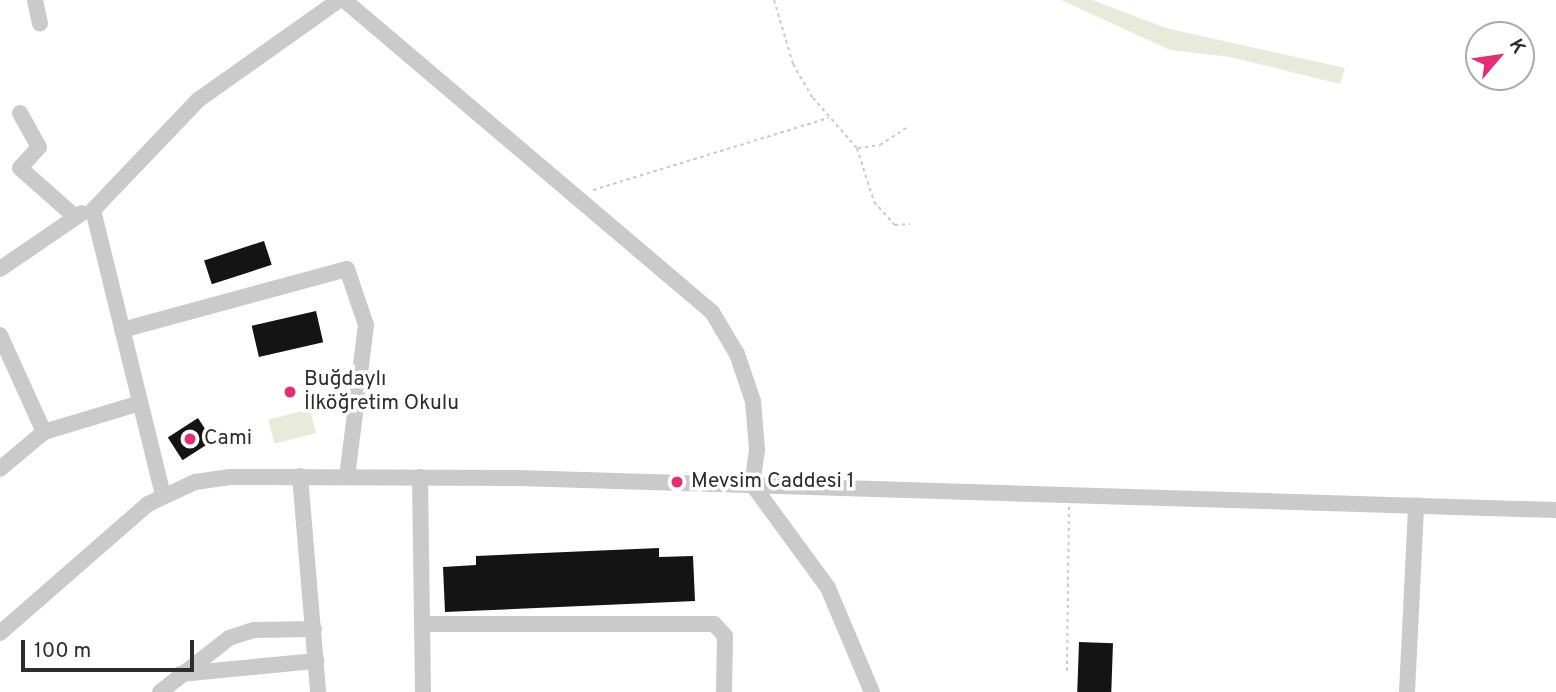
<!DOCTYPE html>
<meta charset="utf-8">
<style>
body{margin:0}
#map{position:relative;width:1556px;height:692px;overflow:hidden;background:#fff;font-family:Overpass,sans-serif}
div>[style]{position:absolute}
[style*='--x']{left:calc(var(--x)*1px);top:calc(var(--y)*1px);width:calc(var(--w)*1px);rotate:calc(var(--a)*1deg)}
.green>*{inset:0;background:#e8ebda;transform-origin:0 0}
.building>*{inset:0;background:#141414;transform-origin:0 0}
.path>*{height:2px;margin-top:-1px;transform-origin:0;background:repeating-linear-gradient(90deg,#cacaca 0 3.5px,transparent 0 7px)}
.minor>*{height:16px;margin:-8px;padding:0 8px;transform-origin:8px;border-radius:8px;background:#cacaca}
.dots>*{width:19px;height:19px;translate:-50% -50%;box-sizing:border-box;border:4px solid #fff;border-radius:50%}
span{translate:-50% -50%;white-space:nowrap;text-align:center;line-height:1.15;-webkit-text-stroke:7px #fff;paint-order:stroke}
.poi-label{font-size:21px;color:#2d2d2d}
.left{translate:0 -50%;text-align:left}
.north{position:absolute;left:1465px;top:21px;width:70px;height:70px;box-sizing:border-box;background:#fff;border:2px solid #ababab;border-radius:50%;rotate:61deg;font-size:19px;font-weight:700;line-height:28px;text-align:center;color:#2d2d2d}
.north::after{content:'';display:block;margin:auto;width:24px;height:32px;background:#e52d74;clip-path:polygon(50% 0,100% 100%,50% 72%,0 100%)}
.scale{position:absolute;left:21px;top:640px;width:173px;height:32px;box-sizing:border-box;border:4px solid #2d2d2d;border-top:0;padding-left:9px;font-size:21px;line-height:24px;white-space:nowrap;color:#2d2d2d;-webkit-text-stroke:5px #fff;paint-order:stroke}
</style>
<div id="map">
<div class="green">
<div style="clip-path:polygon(1061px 0,1092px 0,1166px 28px,1345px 68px,1340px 84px,1230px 57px,1170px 50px)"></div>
<div style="left:310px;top:409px;width:25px;height:43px;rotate:76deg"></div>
</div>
<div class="building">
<div style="left:264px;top:241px;width:25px;height:63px;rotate:72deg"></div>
<div style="left:316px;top:311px;width:32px;height:66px;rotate:77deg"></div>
<div style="left:198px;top:418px;width:27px;height:36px;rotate:57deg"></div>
<div style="clip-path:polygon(659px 548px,659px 557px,693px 556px,695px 601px,445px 612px,443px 567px,476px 565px,476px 556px)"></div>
<div style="left:1079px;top:642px;width:34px;height:50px;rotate:2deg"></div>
</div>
<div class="path">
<div style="--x:774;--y:0;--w:67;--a:73.5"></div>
<div style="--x:793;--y:64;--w:39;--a:60"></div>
<div style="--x:813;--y:98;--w:67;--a:48.7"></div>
<div style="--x:857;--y:148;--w:57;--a:72.5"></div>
<div style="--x:874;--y:202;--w:31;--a:48"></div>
<div style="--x:895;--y:225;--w:15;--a:-4"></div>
<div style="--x:858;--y:148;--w:22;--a:-8"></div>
<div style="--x:880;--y:145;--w:33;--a:-33"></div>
<div style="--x:593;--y:190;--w:246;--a:-17"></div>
<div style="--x:1067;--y:671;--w:164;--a:-89.3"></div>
</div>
<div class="minor">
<div style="--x:35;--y:0;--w:24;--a:78"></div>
<div style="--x:344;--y:0;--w:482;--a:40.3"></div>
<div style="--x:712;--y:312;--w:49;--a:59.2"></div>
<div style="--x:737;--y:354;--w:50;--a:71.2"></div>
<div style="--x:753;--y:401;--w:49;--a:85.3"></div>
<div style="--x:757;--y:450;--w:34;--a:98"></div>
<div style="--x:752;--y:484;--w:129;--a:53.8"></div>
<div style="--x:828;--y:588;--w:113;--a:67.1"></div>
<div style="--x:20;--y:113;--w:39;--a:61"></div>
<div style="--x:39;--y:147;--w:28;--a:132"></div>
<div style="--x:20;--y:168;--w:72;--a:41.6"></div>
<div style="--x:0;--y:269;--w:99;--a:-34.3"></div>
<div style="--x:122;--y:330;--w:233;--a:-15.2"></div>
<div style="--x:347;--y:269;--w:59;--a:71.3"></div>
<div style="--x:366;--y:325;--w:153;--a:97.1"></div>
<div style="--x:0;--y:335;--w:107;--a:65.6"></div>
<div style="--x:0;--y:469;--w:57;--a:-40.1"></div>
<div style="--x:44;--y:432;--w:100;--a:-16.8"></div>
<div style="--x:300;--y:476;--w:217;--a:85.2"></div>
<div style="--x:420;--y:477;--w:215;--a:89.2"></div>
<div style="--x:163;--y:495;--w:293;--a:-103.8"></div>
<div style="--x:93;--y:210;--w:152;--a:-46.3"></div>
<div style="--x:198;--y:100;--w:173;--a:-35.3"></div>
<div style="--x:422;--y:624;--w:292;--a:0"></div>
<div style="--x:714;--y:624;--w:16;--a:47"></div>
<div style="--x:725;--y:636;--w:56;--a:91"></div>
<div style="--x:0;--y:633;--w:196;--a:-41.1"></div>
<div style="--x:148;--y:504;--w:52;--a:-25.1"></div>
<div style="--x:195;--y:482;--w:34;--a:-8"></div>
<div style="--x:229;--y:477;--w:289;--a:0.2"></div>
<div style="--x:518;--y:478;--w:1038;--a:1.77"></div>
<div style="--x:180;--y:674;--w:137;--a:-5.5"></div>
<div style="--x:160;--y:692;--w:88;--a:-38"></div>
<div style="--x:229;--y:638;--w:26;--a:-18"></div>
<div style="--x:254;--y:630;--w:60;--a:-1"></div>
<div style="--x:1407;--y:692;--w:187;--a:-87.2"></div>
</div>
<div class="dots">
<div style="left:290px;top:392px;background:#e52d74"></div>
<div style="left:190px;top:439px;background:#e52d74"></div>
<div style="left:677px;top:482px;background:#e52d74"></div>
</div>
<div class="poi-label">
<span class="left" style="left:304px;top:392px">Buğdaylı<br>İlköğretim Okulu</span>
<span class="left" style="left:204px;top:439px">Cami</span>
<span class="left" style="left:691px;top:482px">Mevsim Caddesi 1</span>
</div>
<div class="north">K</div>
<div class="scale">100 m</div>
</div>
